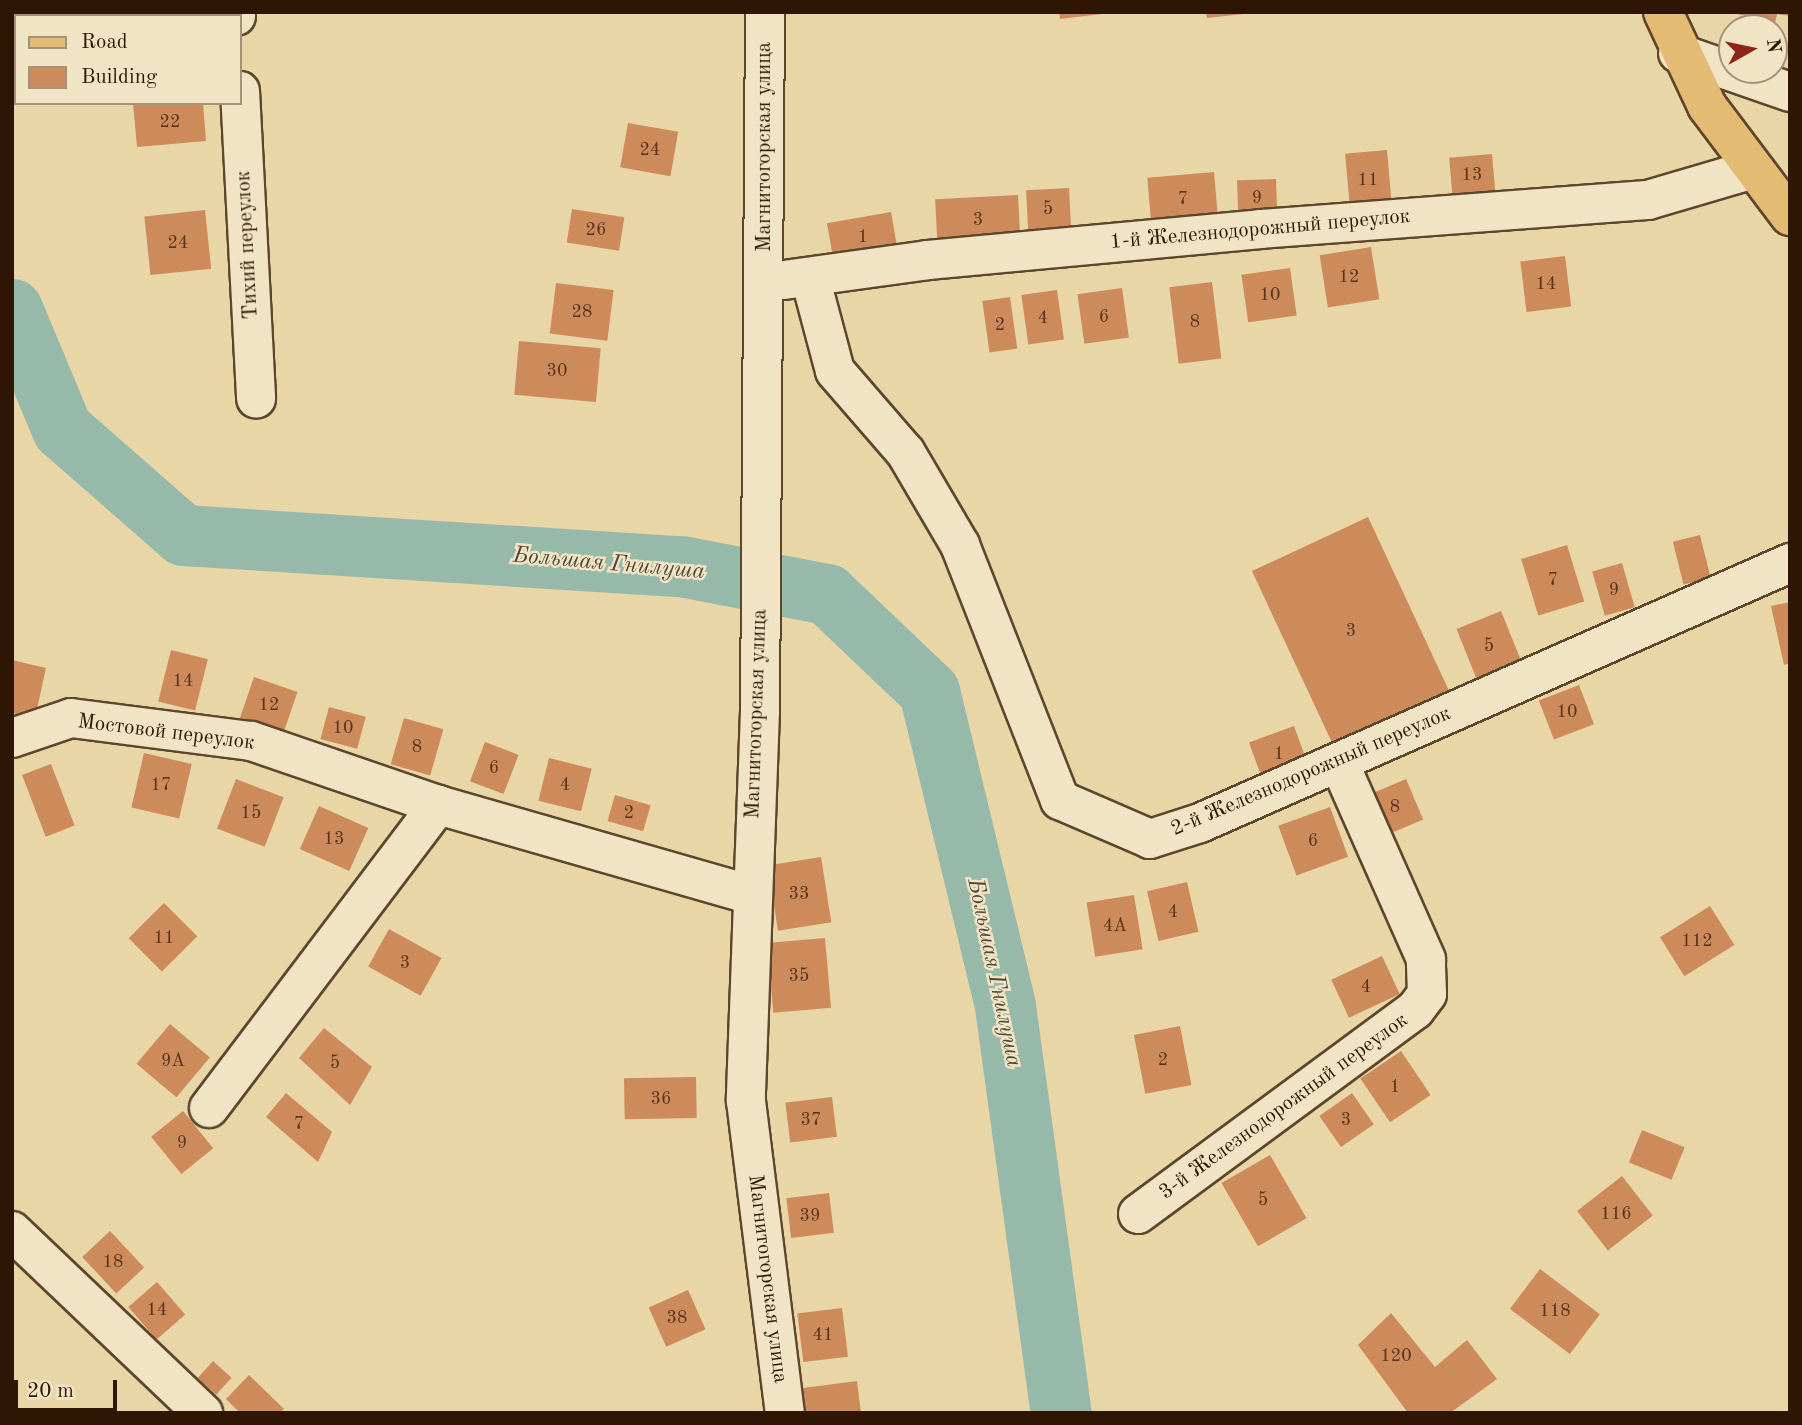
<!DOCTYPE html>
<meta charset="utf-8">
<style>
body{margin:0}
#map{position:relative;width:1802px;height:1425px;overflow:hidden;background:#e8d6a6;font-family:"Old Standard TT",serif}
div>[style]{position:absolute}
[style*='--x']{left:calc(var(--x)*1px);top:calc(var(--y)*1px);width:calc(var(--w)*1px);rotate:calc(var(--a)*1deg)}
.river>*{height:61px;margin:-30.5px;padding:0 30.5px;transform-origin:30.5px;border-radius:30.5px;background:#97b9aa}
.building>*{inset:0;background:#cd8a5b;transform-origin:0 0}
.roads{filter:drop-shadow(2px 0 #5d462c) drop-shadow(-2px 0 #5d462c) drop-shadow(0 2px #5d462c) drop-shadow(0 -2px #5d462c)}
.minor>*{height:38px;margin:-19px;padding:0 19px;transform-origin:19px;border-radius:19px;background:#f0e4c5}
.major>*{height:38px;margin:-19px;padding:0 19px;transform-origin:19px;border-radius:19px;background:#e4bb73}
span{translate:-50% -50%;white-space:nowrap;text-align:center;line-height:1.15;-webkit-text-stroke:5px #f0e4c5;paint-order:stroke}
.number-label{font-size:18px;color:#56331a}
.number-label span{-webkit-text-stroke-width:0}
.street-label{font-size:21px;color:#2f1604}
.water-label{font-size:23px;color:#4e4736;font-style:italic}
.frame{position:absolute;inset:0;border:14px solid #2f1604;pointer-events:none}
.legend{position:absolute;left:14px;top:14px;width:228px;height:91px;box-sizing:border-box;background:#f0e4c5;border:2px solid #a39278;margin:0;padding:9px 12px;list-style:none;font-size:21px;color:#2f1604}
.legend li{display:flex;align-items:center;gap:14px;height:35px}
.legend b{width:35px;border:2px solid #a39278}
.north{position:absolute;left:1718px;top:14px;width:70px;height:70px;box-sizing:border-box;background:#f0e4c5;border:2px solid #a39278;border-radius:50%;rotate:81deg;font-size:19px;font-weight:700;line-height:28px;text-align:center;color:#2f1604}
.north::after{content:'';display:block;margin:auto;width:24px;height:32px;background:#8f2418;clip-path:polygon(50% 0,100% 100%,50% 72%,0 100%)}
.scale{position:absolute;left:14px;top:1380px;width:103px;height:32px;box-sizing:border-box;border:4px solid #2f1604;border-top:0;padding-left:9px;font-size:21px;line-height:24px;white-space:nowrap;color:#2f1604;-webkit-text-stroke:5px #f0e4c5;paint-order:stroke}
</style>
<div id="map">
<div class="river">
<div style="--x:12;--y:309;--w:130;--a:67.4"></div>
<div style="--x:62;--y:429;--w:161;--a:41.2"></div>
<div style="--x:183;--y:535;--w:499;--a:3.6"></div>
<div style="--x:681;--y:566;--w:149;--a:10.9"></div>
<div style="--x:827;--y:594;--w:141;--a:43.6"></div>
<div style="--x:929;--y:691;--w:324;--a:76.4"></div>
<div style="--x:1005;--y:1006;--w:411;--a:82.2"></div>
</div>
<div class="building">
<div style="left:137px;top:12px;width:56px;height:4px"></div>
<div style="clip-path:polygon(1059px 12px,1102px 12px,1102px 14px,1060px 19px)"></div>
<div style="clip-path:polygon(1206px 12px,1243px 12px,1243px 14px,1207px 18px)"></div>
<div style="clip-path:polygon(1729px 12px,1790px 12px,1790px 16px,1777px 14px,1775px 23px)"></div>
<div style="clip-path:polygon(133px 103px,203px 103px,206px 141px,137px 147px)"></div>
<div style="left:628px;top:123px;width:51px;height:45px;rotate:10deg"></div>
<div style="left:1387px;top:150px;width:55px;height:42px;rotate:85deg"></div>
<div style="left:1492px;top:154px;width:38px;height:43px;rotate:85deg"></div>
<div style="left:1214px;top:172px;width:49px;height:67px;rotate:85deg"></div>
<div style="left:1276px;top:179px;width:37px;height:39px;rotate:88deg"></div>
<div style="left:1069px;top:188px;width:41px;height:43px;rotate:87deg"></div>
<div style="left:1018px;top:195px;width:45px;height:83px;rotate:87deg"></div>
<div style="left:572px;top:209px;width:53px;height:34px;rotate:9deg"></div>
<div style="left:205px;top:210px;width:59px;height:61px;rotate:84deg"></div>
<div style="left:891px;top:212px;width:40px;height:65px;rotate:80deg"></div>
<div style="left:1371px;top:247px;width:53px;height:52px;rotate:81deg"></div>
<div style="left:1565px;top:256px;width:51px;height:45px;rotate:83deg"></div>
<div style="left:1290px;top:268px;width:48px;height:49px;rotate:82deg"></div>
<div style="left:1212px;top:282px;width:77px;height:43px;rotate:83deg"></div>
<div style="left:556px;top:283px;width:58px;height:51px;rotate:7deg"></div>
<div style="left:1122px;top:288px;width:50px;height:45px;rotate:82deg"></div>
<div style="left:1057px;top:290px;width:50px;height:36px;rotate:82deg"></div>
<div style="left:1010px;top:297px;width:52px;height:28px;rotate:82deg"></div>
<div style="left:519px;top:341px;width:82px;height:54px;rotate:5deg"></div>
<div style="left:1368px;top:517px;width:192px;height:128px;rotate:65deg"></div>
<div style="left:1700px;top:535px;width:44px;height:28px;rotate:76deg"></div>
<div style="left:1567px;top:545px;width:59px;height:48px;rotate:73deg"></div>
<div style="left:1622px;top:563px;width:46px;height:31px;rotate:74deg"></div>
<div style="clip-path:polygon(1790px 602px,1790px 663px,1784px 665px,1771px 606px)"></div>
<div style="left:1501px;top:611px;width:56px;height:48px;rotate:68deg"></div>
<div style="left:171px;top:650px;width:38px;height:53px;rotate:14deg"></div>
<div style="clip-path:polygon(12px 660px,46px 668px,35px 718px,12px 713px)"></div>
<div style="left:254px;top:677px;width:46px;height:43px;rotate:19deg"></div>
<div style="left:1579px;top:685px;width:42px;height:43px;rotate:69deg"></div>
<div style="left:329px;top:707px;width:38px;height:33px;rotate:15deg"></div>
<div style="left:404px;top:718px;width:41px;height:48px;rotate:16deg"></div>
<div style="left:1294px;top:726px;width:40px;height:48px;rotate:70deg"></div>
<div style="left:485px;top:742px;width:36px;height:42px;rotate:21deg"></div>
<div style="left:144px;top:753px;width:49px;height:56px;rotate:13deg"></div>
<div style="left:549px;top:758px;width:44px;height:44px;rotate:14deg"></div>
<div style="left:51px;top:764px;width:66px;height:31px;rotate:69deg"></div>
<div style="left:236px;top:779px;width:51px;height:53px;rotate:21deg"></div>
<div style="left:1406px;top:779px;width:44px;height:41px;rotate:67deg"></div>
<div style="left:615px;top:795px;width:37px;height:27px;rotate:16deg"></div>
<div style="left:319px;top:806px;width:54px;height:47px;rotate:24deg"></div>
<div style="left:1330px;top:807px;width:53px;height:55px;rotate:70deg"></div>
<div style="left:821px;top:857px;width:66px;height:54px;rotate:81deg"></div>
<div style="left:1187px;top:882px;width:51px;height:41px;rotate:77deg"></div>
<div style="left:1134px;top:895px;width:55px;height:48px;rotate:81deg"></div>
<div style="left:164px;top:903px;width:47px;height:50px;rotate:45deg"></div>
<div style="left:1710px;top:906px;width:46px;height:59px;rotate:58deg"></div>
<div style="left:389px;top:929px;width:60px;height:43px;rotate:29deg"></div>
<div style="left:825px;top:938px;width:70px;height:58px;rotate:85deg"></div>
<div style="left:1382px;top:956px;width:42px;height:56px;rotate:65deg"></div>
<div style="left:170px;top:1024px;width:52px;height:52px;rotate:40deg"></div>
<div style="left:1180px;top:1026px;width:60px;height:47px;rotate:79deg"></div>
<div style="clip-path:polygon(324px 1028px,372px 1067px,350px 1105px,299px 1058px)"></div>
<div style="left:1401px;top:1051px;width:53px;height:49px;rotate:56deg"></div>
<div style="left:696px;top:1077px;width:41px;height:72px;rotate:89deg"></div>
<div style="clip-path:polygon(286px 1093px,332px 1132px,318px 1162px,266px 1117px)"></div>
<div style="left:1352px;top:1093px;width:38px;height:40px;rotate:55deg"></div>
<div style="left:832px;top:1097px;width:40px;height:47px;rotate:83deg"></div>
<div style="left:183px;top:1111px;width:48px;height:41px;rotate:51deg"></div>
<div style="left:1642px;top:1130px;width:46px;height:35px;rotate:22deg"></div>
<div style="left:1270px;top:1155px;width:73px;height:56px;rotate:60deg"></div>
<div style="left:1622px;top:1176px;width:50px;height:57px;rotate:52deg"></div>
<div style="left:829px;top:1193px;width:40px;height:43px;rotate:83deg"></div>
<div style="left:110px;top:1231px;width:50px;height:38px;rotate:47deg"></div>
<div style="left:1540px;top:1269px;width:75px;height:50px;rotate:37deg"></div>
<div style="left:157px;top:1282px;width:43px;height:38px;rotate:49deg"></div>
<div style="left:688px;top:1290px;width:43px;height:43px;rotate:66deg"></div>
<div style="left:842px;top:1308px;width:49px;height:45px;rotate:83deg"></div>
<div style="clip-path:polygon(1391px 1313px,1435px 1367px,1467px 1340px,1497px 1379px,1450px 1413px,1408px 1413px,1358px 1345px)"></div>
<div style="left:213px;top:1361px;width:25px;height:23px;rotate:42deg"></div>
<div style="clip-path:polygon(249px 1375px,284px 1409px,280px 1413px,240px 1413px,226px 1399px)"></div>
<div style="clip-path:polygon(857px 1381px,861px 1413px,806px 1413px,803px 1388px)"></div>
</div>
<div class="roads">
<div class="minor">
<div style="--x:236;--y:12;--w:4;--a:90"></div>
<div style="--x:765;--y:12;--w:699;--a:90.41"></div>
<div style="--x:760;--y:711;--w:390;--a:92.1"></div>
<div style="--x:746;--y:1101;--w:314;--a:82.9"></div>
<div style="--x:1678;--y:53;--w:119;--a:19.2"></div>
<div style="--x:240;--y:91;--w:308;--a:87"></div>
<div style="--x:810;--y:277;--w:97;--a:75.1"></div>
<div style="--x:835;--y:371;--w:108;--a:49.1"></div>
<div style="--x:906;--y:453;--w:107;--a:59.6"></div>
<div style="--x:960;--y:545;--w:274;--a:68.6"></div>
<div style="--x:1060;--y:800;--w:98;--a:23.4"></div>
<div style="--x:1150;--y:839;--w:52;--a:-17.7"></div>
<div style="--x:1200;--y:823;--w:645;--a:-23.78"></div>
<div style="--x:784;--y:280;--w:145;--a:-7.9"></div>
<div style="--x:928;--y:260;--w:334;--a:-5.3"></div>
<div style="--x:1261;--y:229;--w:388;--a:-4.3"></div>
<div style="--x:1648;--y:200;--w:109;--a:-16.4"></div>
<div style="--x:12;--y:738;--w:62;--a:-18.7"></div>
<div style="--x:71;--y:718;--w:181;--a:7.3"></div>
<div style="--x:251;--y:741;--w:198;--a:18.9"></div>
<div style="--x:438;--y:805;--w:323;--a:16"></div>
<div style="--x:209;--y:1108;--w:380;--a:-52.9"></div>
<div style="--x:1138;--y:1214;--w:344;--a:-36.4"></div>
<div style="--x:1415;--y:1010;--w:20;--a:-53"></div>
<div style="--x:1427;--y:994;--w:35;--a:-92"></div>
<div style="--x:1426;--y:959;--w:214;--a:-113.9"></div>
<div style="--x:12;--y:1231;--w:264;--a:43.6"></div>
</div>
<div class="major">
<div style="--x:1663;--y:12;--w:104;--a:64.9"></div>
<div style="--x:1707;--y:106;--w:138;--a:53"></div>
</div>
</div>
<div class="number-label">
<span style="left:170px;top:122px">22</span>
<span style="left:650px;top:150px">24</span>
<span style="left:1472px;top:175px">13</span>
<span style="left:1368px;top:180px">11</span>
<span style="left:1257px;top:198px">9</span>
<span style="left:1183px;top:199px">7</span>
<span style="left:1048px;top:209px">5</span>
<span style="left:978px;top:220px">3</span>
<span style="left:596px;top:230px">26</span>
<span style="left:863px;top:237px">1</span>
<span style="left:178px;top:243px">24</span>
<span style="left:1349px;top:277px">12</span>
<span style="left:1546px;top:284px">14</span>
<span style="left:1270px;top:295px">10</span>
<span style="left:582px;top:312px">28</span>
<span style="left:1104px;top:317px">6</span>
<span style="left:1043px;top:318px">4</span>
<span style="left:1195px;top:322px">8</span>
<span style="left:1000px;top:325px">2</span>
<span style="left:557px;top:371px">30</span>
<span style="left:1553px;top:580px">7</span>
<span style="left:1614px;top:590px">9</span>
<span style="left:1351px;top:631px">3</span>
<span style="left:1489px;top:646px">5</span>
<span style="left:183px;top:681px">14</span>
<span style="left:269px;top:705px">12</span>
<span style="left:1567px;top:712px">10</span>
<span style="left:343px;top:728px">10</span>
<span style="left:417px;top:747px">8</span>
<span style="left:1279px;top:754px">1</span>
<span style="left:494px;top:768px">6</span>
<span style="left:161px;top:785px">17</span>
<span style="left:565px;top:785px">4</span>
<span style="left:1395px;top:807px">8</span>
<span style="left:251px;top:813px">15</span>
<span style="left:629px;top:813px">2</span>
<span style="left:334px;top:839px">13</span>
<span style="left:1313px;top:841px">6</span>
<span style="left:799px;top:894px">33</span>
<span style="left:1173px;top:912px">4</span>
<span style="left:1115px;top:926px">4А</span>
<span style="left:164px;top:938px">11</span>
<span style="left:1697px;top:941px">112</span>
<span style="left:405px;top:963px">3</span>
<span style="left:799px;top:976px">35</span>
<span style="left:1366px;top:987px">4</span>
<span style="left:1163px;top:1060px">2</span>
<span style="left:173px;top:1061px">9А</span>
<span style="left:335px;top:1063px">5</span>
<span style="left:1395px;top:1087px">1</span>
<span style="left:661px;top:1099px">36</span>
<span style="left:811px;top:1120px">37</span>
<span style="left:1346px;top:1120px">3</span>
<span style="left:299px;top:1124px">7</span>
<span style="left:182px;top:1143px">9</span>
<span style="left:1263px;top:1200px">5</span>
<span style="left:1616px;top:1214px">116</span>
<span style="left:810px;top:1216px">39</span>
<span style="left:113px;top:1262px">18</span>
<span style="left:157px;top:1310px">14</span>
<span style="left:1555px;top:1311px">118</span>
<span style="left:677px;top:1318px">38</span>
<span style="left:823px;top:1335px">41</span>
<span style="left:1396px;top:1356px">120</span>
</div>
<div class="street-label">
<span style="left:765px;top:147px;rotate:-90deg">Магнитогорская улица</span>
<span style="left:1260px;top:230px;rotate:-5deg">1-й Железнодорожный переулок</span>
<span style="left:248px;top:245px;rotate:-93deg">Тихий переулок</span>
<span style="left:757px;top:714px;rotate:-88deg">Магнитогорская улица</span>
<span style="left:166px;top:733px;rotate:7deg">Мостовой переулок</span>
<span style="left:1311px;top:772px;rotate:-23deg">2-й Железнодорожный переулок</span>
<span style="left:1284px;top:1107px;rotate:-36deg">3-й Железнодорожный переулок</span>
<span style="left:767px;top:1279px;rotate:83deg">Магнитогорская улица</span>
</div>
<div class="water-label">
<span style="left:609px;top:564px;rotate:5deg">Большая Гнилуша</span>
<span style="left:994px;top:973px;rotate:78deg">Большая Гнилуша</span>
</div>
<div class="frame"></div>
<ul class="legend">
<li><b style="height:9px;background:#e4bb73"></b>Road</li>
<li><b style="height:19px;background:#cd8a5b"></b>Building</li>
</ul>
<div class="north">N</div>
<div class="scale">20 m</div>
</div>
